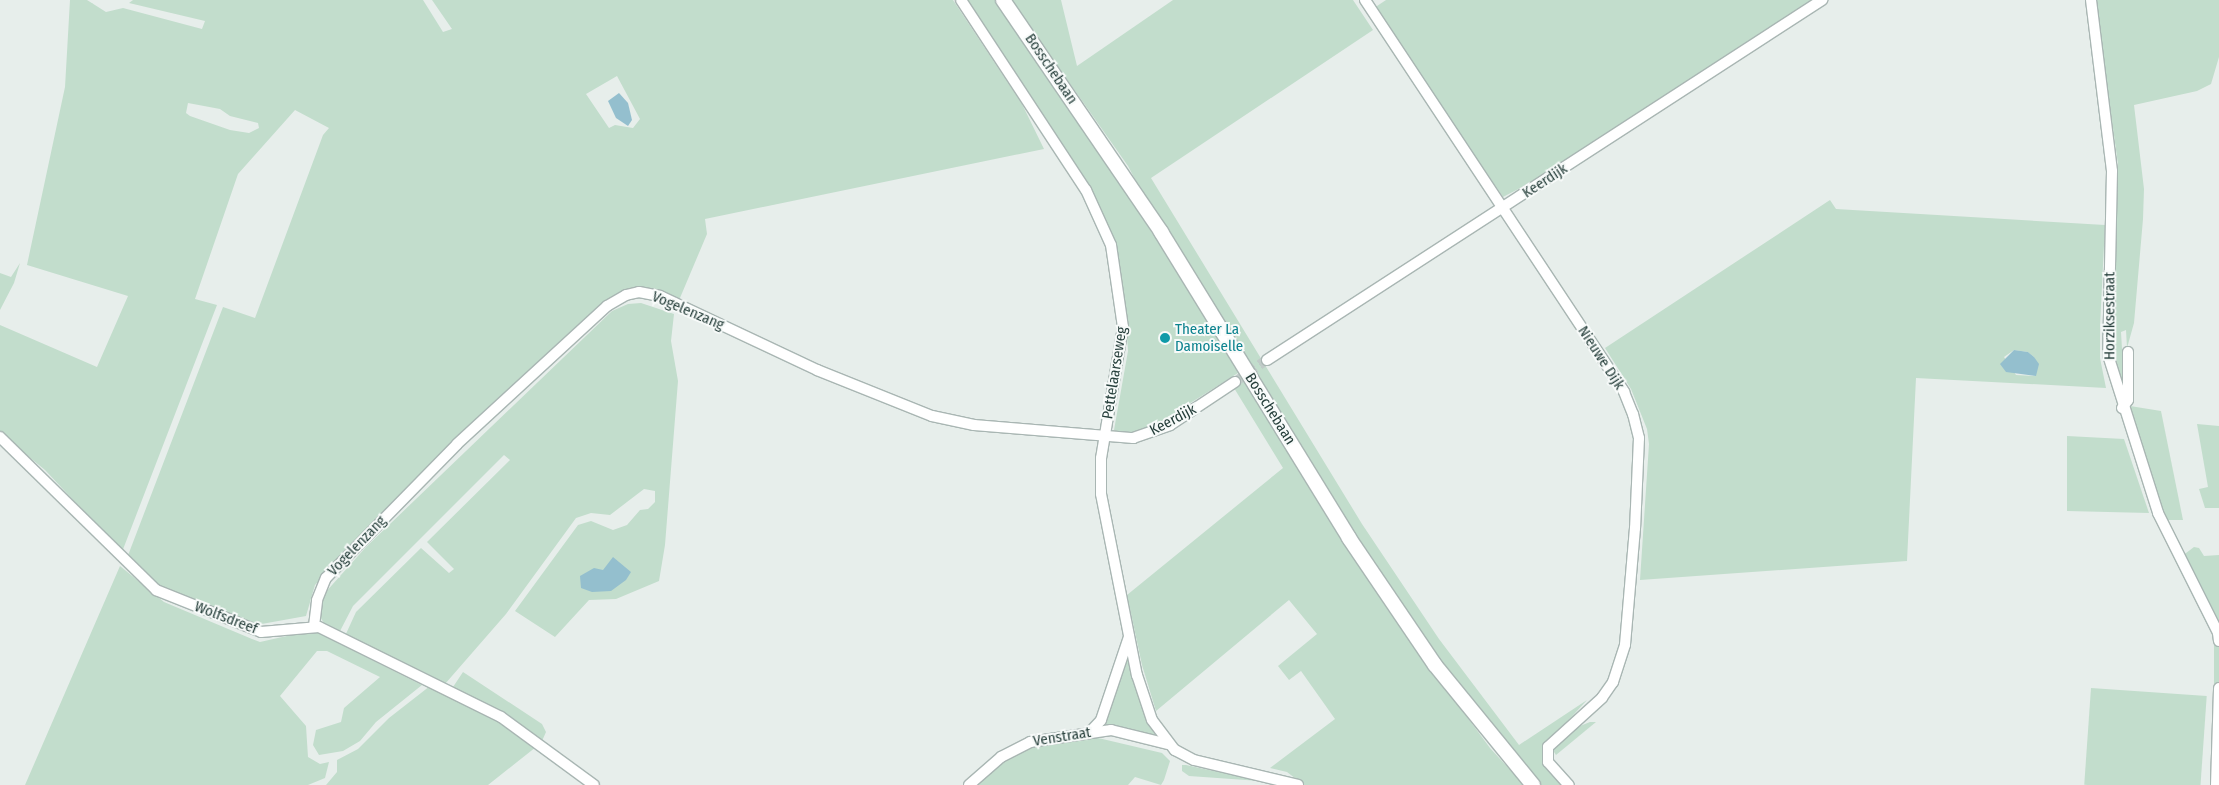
<!DOCTYPE html>
<style>
body{margin:0}
#map{position:relative;width:2219px;height:785px;overflow:hidden;background:#e7eeeb;font-family:"Fira Sans Condensed",sans-serif}
div>[style]{position:absolute}
[style*='--x']{left:calc(var(--x)*1px);top:calc(var(--y)*1px);width:calc(var(--w)*1px);rotate:calc(var(--a)*1deg)}
.green>*{inset:0;background:#c2ddcc;transform-origin:0 0}
.water>*{inset:0;background:#94bfce}
.street-tunnel>*{height:10px;margin-top:-5px;transform-origin:0;background:repeating-linear-gradient(90deg,#c0cbc8 0 10px,transparent 0 15px)}
.roads{filter:drop-shadow(1px 0 #a9b6b3) drop-shadow(-1px 0 #a9b6b3) drop-shadow(0 1px #a9b6b3) drop-shadow(0 -1px #a9b6b3)}
.street>*{height:10px;margin:-5px;padding:0 5px;transform-origin:5px;border-radius:5px;background:#fff}
.secondary>*{height:14px;margin:-7px;padding:0 7px;transform-origin:7px;border-radius:7px;background:#fff}
.dots>*{width:14px;height:14px;translate:-50% -50%;box-sizing:border-box;border:2px solid #f7faf9;border-radius:50%}
span{translate:-50% -50%;white-space:nowrap;text-align:center;line-height:1.15;-webkit-text-stroke:4px #f7faf9;paint-order:stroke}
.street-label{font-size:15px;color:#263f3b}
.culture-label{font-size:15px;color:#0d838f}
.left{translate:0 -50%;text-align:left}
</style>
<div id="map">
<div class="green">
<div style="clip-path:polygon(evenodd,70px 0,87px 0,106px 12px,123px 8px,202px 29px,205px 21px,129px 3px,133px 0,423px 0,443px 32px,452px 29px,432px 0,953px 0,1022px 104px,1044px 149px,705px 219px,707px 234px,677px 305px,640px 293px,615px 297px,327px 572px,315px 585px,306px 616px,256px 625px,163px 588px,146px 578px,127px 558px,223px 307px,255px 318px,323px 135px,329px 128px,295px 110px,238px 174px,195px 299px,217px 305px,122px 552px,45px 470px,0 433px,0 325px,97px 367px,128px 296px,27px 265px,65px 87px,70px 0,617px 76px,640px 119px,633px 128px,615px 125px,609px 128px,586px 94px,617px 76px,70px 0,188px 103px,220px 109px,230px 116px,258px 123px,259px 128px,249px 133px,230px 130px,190px 116px,186px 113px,188px 103px)"></div>
<div style="clip-path:polygon(965px 0,999px 0,1233px 356px,1333px 525px,1388px 610px,1490px 748px,1524px 785px,1304px 785px,1287px 772px,1270px 768px,1335px 719px,1301px 671px,1289px 680px,1278px 666px,1317px 634px,1289px 600px,1156px 711px,1142px 665px,1127px 595px,1283px 468px,1234px 388px,1243px 382px,1238px 373px,1149px 429px,1121px 435px,1114px 430px,1128px 351px,1124px 295px,1115px 250px,1101px 215px)"></div>
<div style="clip-path:polygon(1011px 0,1061px 0,1077px 66px,1173px 0,1353px 0,1373px 30px,1151px 178px,1362px 524px,1439px 639px,1519px 745px,1587px 700px,1544px 747px,1545px 762px,1564px 785px,1537px 785px,1487px 728px,1397px 603px,1155px 217px,1128px 166px)"></div>
<div style="clip-path:polygon(1386px 0,1813px 0,1543px 176px,1503px 197px,1374px 8px)"></div>
<div style="clip-path:polygon(2095px 0,2219px 0,2219px 57px,2211px 84px,2197px 91px,2134px 105px,2144px 189px,2143px 219px,2134px 323px,2127px 348px,2126px 330px,2121px 332px,2125px 400px,2111px 356px,2118px 164px)"></div>
<div style="clip-path:polygon(evenodd,1830px 200px,1836px 209px,2105px 225px,2100px 326px,2100px 358px,2106px 388px,1916px 378px,1907px 561px,1640px 580px,1649px 444px,1647px 429px,1631px 389px,1605px 348px,1830px 200px,2014px 350px,2028px 352px,2034px 357px,2036px 376px,2016px 375px,2004px 357px,2014px 350px)"></div>
<div style="clip-path:polygon(20px 263px,14px 283px,0 310px,0 273px,11px 277px)"></div>
<div style="clip-path:polygon(641px 303px,674px 314px,671px 341px,678px 381px,665px 545px,659px 581px,616px 599px,589px 600px,555px 637px,515px 611px,578px 525px,591px 521px,613px 530px,627px 525px,640px 510px,648px 509px,655px 502px,655px 491px,644px 489px,610px 515px,591px 513px,576px 518px,506px 614px,445px 684px,345px 636px,356px 612px,421px 548px,449px 573px,454px 569px,427px 542px,510px 460px,504px 455px,353px 606px,339px 633px,326px 626px,320px 617px,324px 594px,366px 547px,612px 311px,628px 304px)"></div>
<div style="clip-path:polygon(2130px 406px,2161px 411px,2183px 520px,2162px 520px,2126px 408px)"></div>
<div style="clip-path:polygon(2197px 424px,2219px 426px,2219px 508px,2205px 508px,2199px 489px,2208px 487px)"></div>
<div style="clip-path:polygon(2067px 436px,2124px 439px,2149px 513px,2067px 511px)"></div>
<div style="clip-path:polygon(2194px 547px,2199px 548px,2204px 556px,2219px 555px,2219px 737px,2214px 738px,2214px 637px,2182px 556px)"></div>
<div style="clip-path:polygon(120px 566px,164px 602px,252px 639px,260px 642px,309px 631px,318px 633px,422px 685px,376px 722px,360px 741px,343px 751px,319px 755px,313px 745px,316px 730px,341px 722px,344px 708px,380px 677px,327px 651px,317px 651px,280px 696px,306px 726px,308px 757px,320px 764px,329px 762px,325px 778px,308px 785px,25px 785px)"></div>
<div style="clip-path:polygon(1127px 652px,1144px 713px,1156px 737px,1099px 728px)"></div>
<div style="clip-path:polygon(463px 672px,542px 724px,546px 732px,542px 741px,490px 708px,451px 690px)"></div>
<div style="clip-path:polygon(430px 686px,492px 718px,536px 747px,488px 785px,326px 785px,337px 772px,337px 760px,358px 749px,389px 718px)"></div>
<div style="left:2091px;top:688px;width:116px;height:97px;rotate:4deg"></div>
<div style="clip-path:polygon(1590px 722px,1596px 722px,1556px 755px,1552px 749px,1570px 730px)"></div>
<div style="clip-path:polygon(1094px 737px,1162px 753px,1170px 761px,1164px 780px,1161px 785px,1135px 777px,1128px 785px,973px 785px,1019px 749px)"></div>
<div style="clip-path:polygon(1182px 765px,1186px 765px,1260px 781px,1189px 776px,1182px 771px)"></div>
</div>
<div class="water">
<div style="clip-path:polygon(619px 93px,628px 103px,632px 120px,628px 126px,616px 118px,608px 101px)"></div>
<div style="clip-path:polygon(2014px 350px,2028px 352px,2034px 357px,2039px 364px,2036px 376px,2006px 372px,2000px 364px)"></div>
<div style="clip-path:polygon(613px 557px,631px 572px,626px 580px,611px 591px,592px 592px,581px 588px,580px 576px,594px 568px,603px 570px)"></div>
</div>
<div class="street-tunnel">
<div style="--x:1235;--y:382;--w:39;--a:-35"></div>
</div>
<div class="roads">
<div class="street">
<div style="--x:961;--y:0;--w:227;--a:56.7"></div>
<div style="--x:1086;--y:190;--w:60;--a:65.6"></div>
<div style="--x:1111;--y:245;--w:83;--a:81.7"></div>
<div style="--x:1123;--y:327;--w:133;--a:99.5"></div>
<div style="--x:1101;--y:458;--w:36;--a:90"></div>
<div style="--x:1101;--y:494;--w:185;--a:78.8"></div>
<div style="--x:1137;--y:675;--w:47;--a:71.6"></div>
<div style="--x:1152;--y:720;--w:38;--a:53"></div>
<div style="--x:1175;--y:750;--w:21;--a:28"></div>
<div style="--x:1194;--y:760;--w:107;--a:13.5"></div>
<div style="--x:1365;--y:0;--w:470;--a:56.5"></div>
<div style="--x:1624;--y:392;--w:24;--a:68"></div>
<div style="--x:1633;--y:414;--w:25;--a:76"></div>
<div style="--x:1639;--y:438;--w:90;--a:92.5"></div>
<div style="--x:1635;--y:528;--w:117;--a:94.9"></div>
<div style="--x:1625;--y:645;--w:39;--a:108"></div>
<div style="--x:1613;--y:682;--w:19;--a:125"></div>
<div style="--x:1602;--y:698;--w:73;--a:137.8"></div>
<div style="--x:1548;--y:747;--w:15;--a:90"></div>
<div style="--x:1548;--y:762;--w:31;--a:48"></div>
<div style="--x:2091;--y:0;--w:172;--a:83"></div>
<div style="--x:2112;--y:171;--w:184;--a:91.2"></div>
<div style="--x:2108;--y:355;--w:166;--a:72.4"></div>
<div style="--x:2158;--y:513;--w:134;--a:63.4"></div>
<div style="--x:2218;--y:633;--w:8;--a:83"></div>
<div style="--x:1267;--y:360;--w:662;--a:-32.97"></div>
<div style="--x:2122;--y:408;--w:10;--a:-53"></div>
<div style="--x:2128;--y:400;--w:48;--a:-90"></div>
<div style="--x:0;--y:437;--w:219;--a:44.4"></div>
<div style="--x:156;--y:590;--w:113;--a:21.8"></div>
<div style="--x:261;--y:632;--w:58;--a:-4.9"></div>
<div style="--x:319;--y:627;--w:203;--a:26.3"></div>
<div style="--x:501;--y:717;--w:115;--a:36.2"></div>
<div style="--x:314;--y:626;--w:26;--a:-83"></div>
<div style="--x:317;--y:600;--w:24;--a:-68"></div>
<div style="--x:326;--y:578;--w:187;--a:-45.6"></div>
<div style="--x:457;--y:444;--w:204;--a:-42.6"></div>
<div style="--x:607;--y:306;--w:22;--a:-30"></div>
<div style="--x:626;--y:295;--w:13;--a:-13"></div>
<div style="--x:639;--y:292;--w:21;--a:11"></div>
<div style="--x:660;--y:296;--w:174;--a:25.2"></div>
<div style="--x:817;--y:370;--w:124;--a:21.8"></div>
<div style="--x:932;--y:416;--w:43;--a:12.1"></div>
<div style="--x:974;--y:425;--w:160;--a:4.7"></div>
<div style="--x:1133;--y:438;--w:39;--a:-19"></div>
<div style="--x:1170;--y:425;--w:78;--a:-33.5"></div>
<div style="--x:1090;--y:732;--w:16;--a:-47"></div>
<div style="--x:1101;--y:720;--w:88;--a:-71.4"></div>
<div style="--x:969;--y:785;--w:43;--a:-41.2"></div>
<div style="--x:1001;--y:757;--w:33;--a:-27"></div>
<div style="--x:1030;--y:742;--w:82;--a:-8.4"></div>
<div style="--x:1111;--y:730;--w:59;--a:13.8"></div>
<div style="--x:2216;--y:785;--w:97;--a:-88.2"></div>
</div>
<div class="secondary">
<div style="--x:1003;--y:0;--w:281;--a:55.7"></div>
<div style="--x:1161;--y:232;--w:359;--a:58.4"></div>
<div style="--x:1349;--y:538;--w:153;--a:55.9"></div>
<div style="--x:1435;--y:665;--w:155;--a:50.8"></div>
</div>
</div>
<div class="dots">
<div style="left:1165px;top:338px;background:#0f9aa8"></div>
</div>
<div class="street-label">
<span style="left:1051px;top:69px;rotate:56deg">Bosschebaan</span>
<span style="left:1545px;top:181px;rotate:-33deg">Keerdijk</span>
<span style="left:688px;top:311px;rotate:23deg">Vogelenzang</span>
<span style="left:2110px;top:316px;rotate:-90deg">Horziksestraat</span>
<span style="left:1601px;top:358px;rotate:57deg">Nieuwe Dijk</span>
<span style="left:1115px;top:373px;rotate:-81deg">Pettelaarseweg</span>
<span style="left:1270px;top:409px;rotate:58deg">Bosschebaan</span>
<span style="left:1173px;top:420px;rotate:-28deg">Keerdijk</span>
<span style="left:357px;top:546px;rotate:-46deg">Vogelenzang</span>
<span style="left:226px;top:618px;rotate:21deg">Wolfsdreef</span>
<span style="left:1062px;top:737px;rotate:-9deg">Venstraat</span>
</div>
<div class="culture-label">
<span class="left" style="left:1175px;top:338px">Theater La<br>Damoiselle</span>
</div>
</div>
